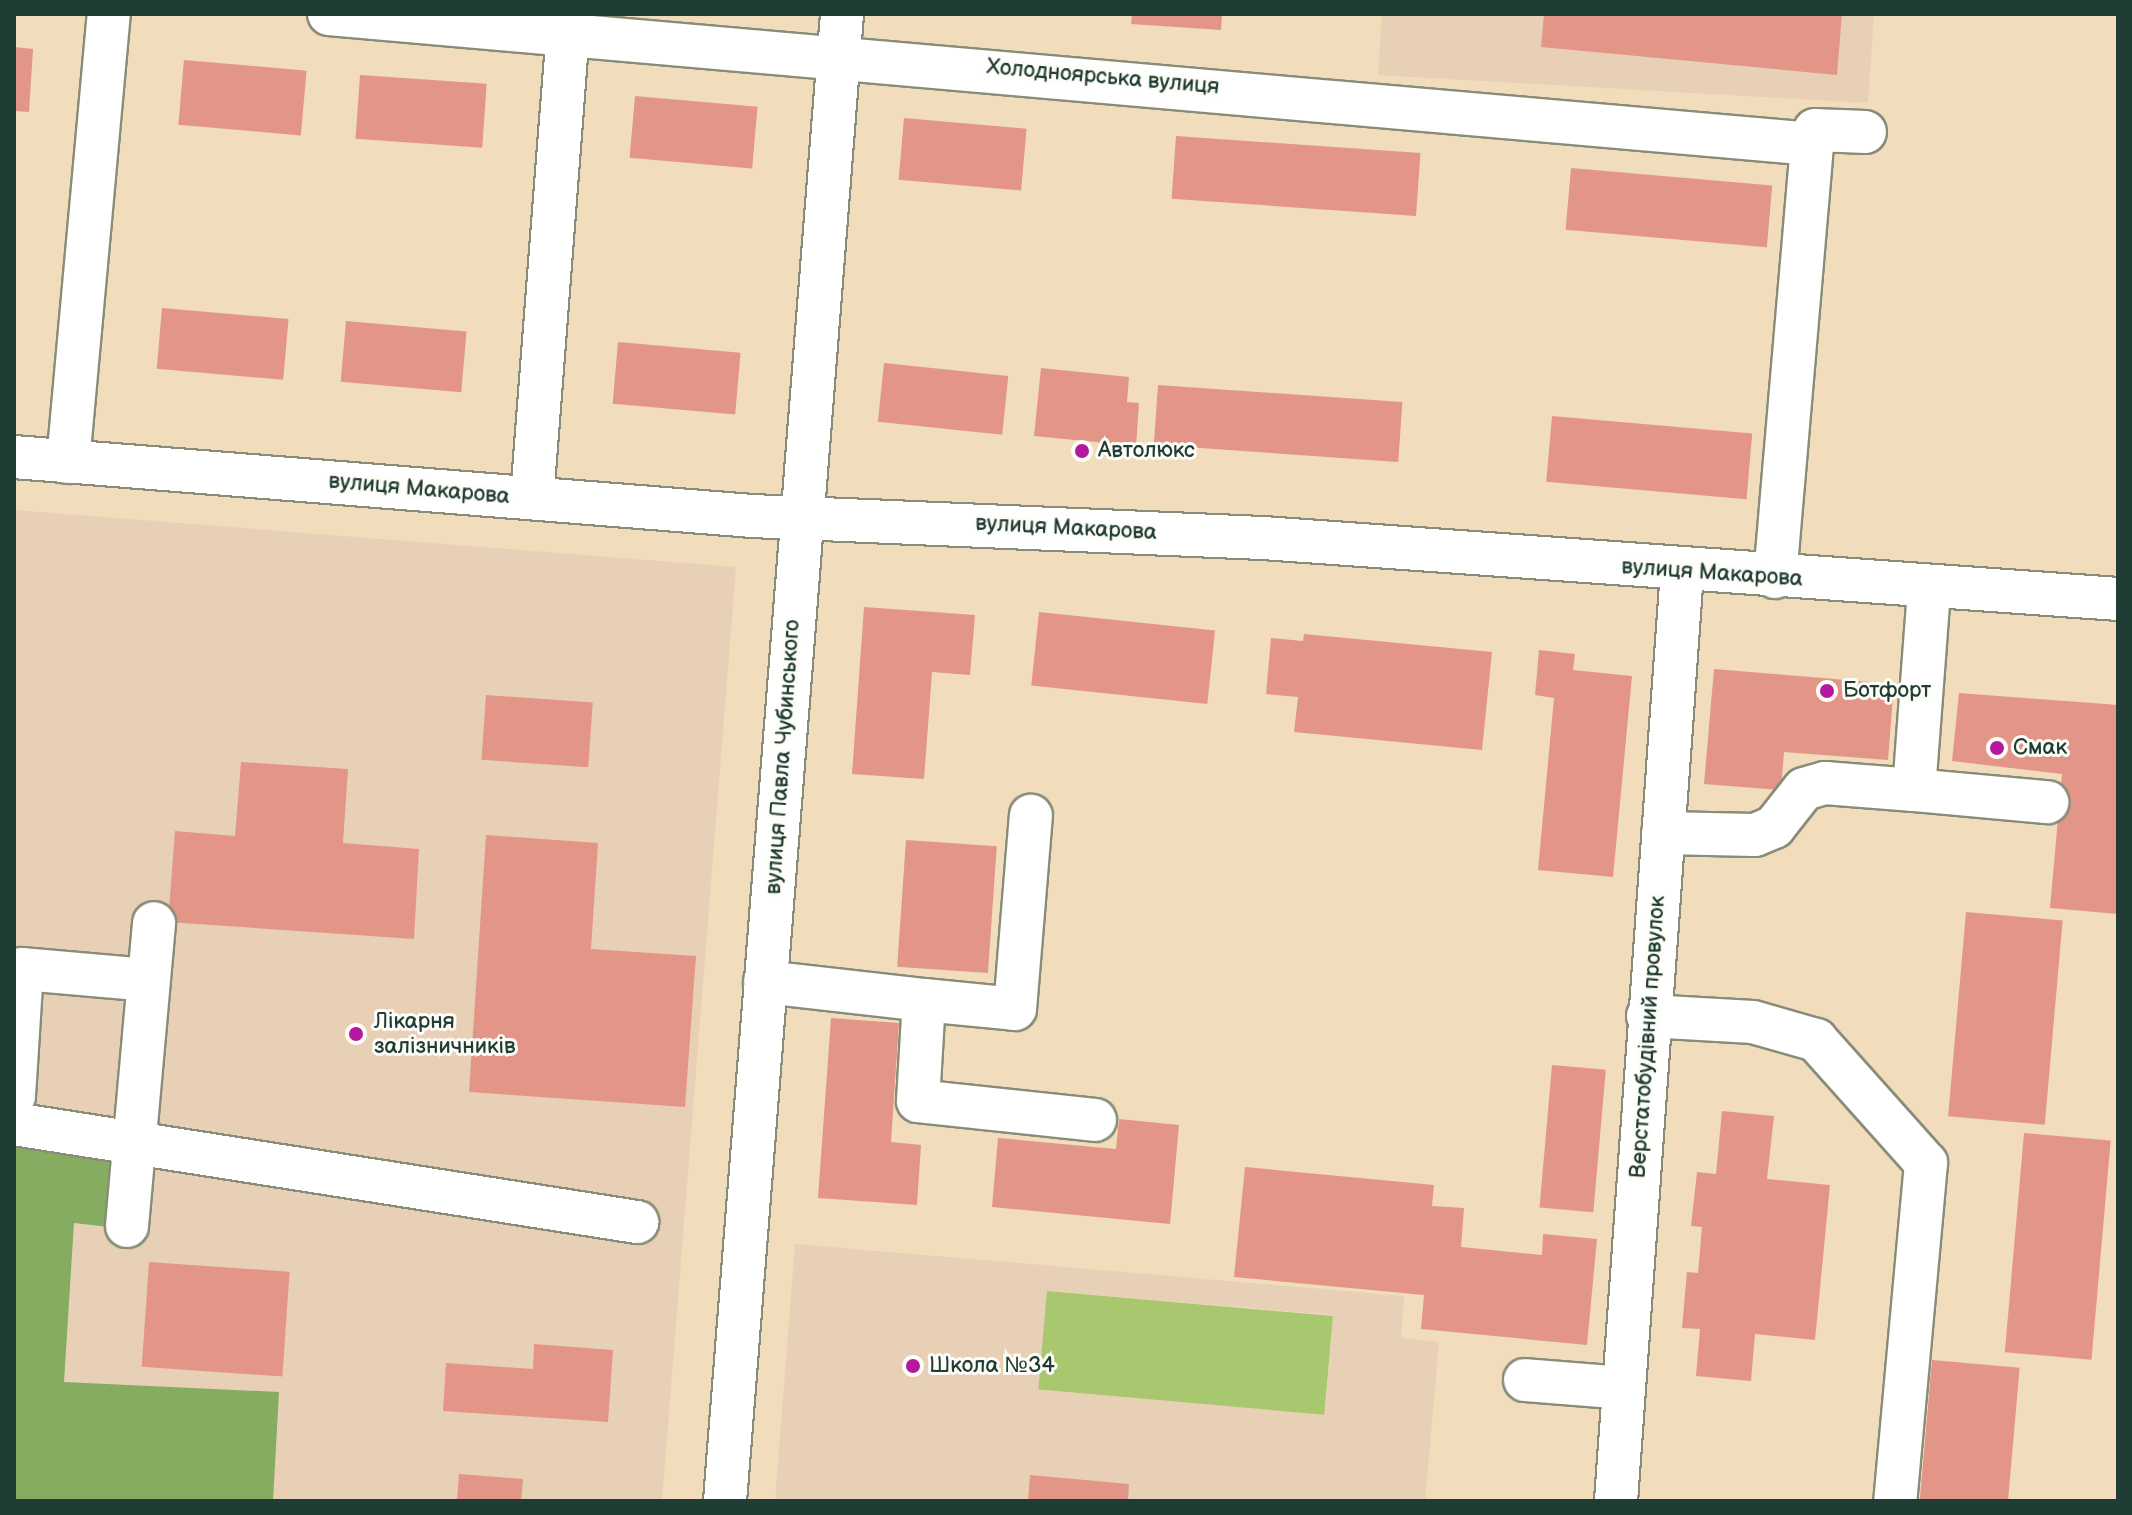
<!DOCTYPE html>
<meta charset="utf-8">
<style>
body{margin:0}
#map{position:relative;width:2132px;height:1515px;overflow:hidden;background:#f1dcbb;font-family:"Balsamiq Sans",sans-serif}
div>[style]{position:absolute}
[style*='--x']{left:calc(var(--x)*1px);top:calc(var(--y)*1px);width:calc(var(--w)*1px);rotate:calc(var(--a)*1deg)}
.built>*{inset:0;background:#e8d0b7}
.green>*{inset:0;background:#a9c76e;transform-origin:0 0}
.forest>*{inset:0;background:#86ac61}
.building>*{inset:0;background:#e39687;transform-origin:0 0}
.roads{filter:drop-shadow(2px 0 #888c78) drop-shadow(-2px 0 #888c78) drop-shadow(0 2px #888c78) drop-shadow(0 -2px #888c78)}
.minor>*{height:42px;margin:-21px;padding:0 21px;transform-origin:21px;border-radius:21px;background:#fff}
.dots>*{width:22px;height:22px;translate:-50% -50%;box-sizing:border-box;border:4px solid #fdfcf7;border-radius:50%}
span{translate:-50% -50%;white-space:nowrap;text-align:center;line-height:1.15;-webkit-text-stroke:6px #fdfcf7;paint-order:stroke}
.street-label{font-size:22px;color:#1f3d34}
.poi-label{font-size:22px;color:#1f3d34}
.left{translate:0 -50%;text-align:left}
.frame{position:absolute;inset:0;border:16px solid #1f3d34;pointer-events:none}
</style>
<div id="map">
<div class="built">
<div style="clip-path:polygon(1382px 14px,1874px 14px,1868px 103px,1378px 75px)"></div>
<div style="clip-path:polygon(14px 510px,736px 567px,662px 1501px,14px 1501px)"></div>
<div style="clip-path:polygon(evenodd,795px 1244px,1404px 1296px,1401px 1338px,1439px 1342px,1425px 1501px,775px 1501px,795px 1244px,1048px 1291px,1333px 1315px,1325px 1414px,1039px 1390px,1048px 1291px)"></div>
</div>
<div class="green">
<div style="left:1047px;top:1291px;width:287px;height:99px;rotate:5deg"></div>
</div>
<div class="forest">
<div style="clip-path:polygon(14px 1145px,114px 1154px,109px 1227px,74px 1223px,64px 1382px,279px 1392px,273px 1501px,14px 1501px)"></div>
</div>
<div class="building">
<div style="clip-path:polygon(1132px 14px,1222px 14px,1221px 30px,1131px 24px)"></div>
<div style="clip-path:polygon(1544px 14px,1842px 14px,1837px 75px,1541px 47px)"></div>
<div style="clip-path:polygon(14px 47px,33px 49px,29px 112px,14px 111px)"></div>
<div style="left:184px;top:60px;width:123px;height:65px;rotate:5deg"></div>
<div style="left:360px;top:75px;width:127px;height:64px;rotate:4deg"></div>
<div style="left:635px;top:96px;width:123px;height:62px;rotate:5deg"></div>
<div style="left:904px;top:118px;width:123px;height:62px;rotate:5deg"></div>
<div style="left:1176px;top:136px;width:245px;height:63px;rotate:4deg"></div>
<div style="left:1571px;top:168px;width:202px;height:62px;rotate:5deg"></div>
<div style="left:162px;top:308px;width:127px;height:61px;rotate:5deg"></div>
<div style="left:346px;top:321px;width:121px;height:61px;rotate:5deg"></div>
<div style="left:618px;top:342px;width:123px;height:62px;rotate:5deg"></div>
<div style="left:884px;top:363px;width:125px;height:59px;rotate:6deg"></div>
<div style="clip-path:polygon(1041px 368px,1129px 377px,1127px 402px,1139px 403px,1136px 446px,1034px 436px)"></div>
<div style="left:1158px;top:385px;width:245px;height:60px;rotate:4deg"></div>
<div style="left:1552px;top:416px;width:201px;height:66px;rotate:5deg"></div>
<div style="clip-path:polygon(864px 607px,975px 615px,970px 675px,932px 672px,924px 779px,852px 774px)"></div>
<div style="left:1039px;top:612px;width:177px;height:74px;rotate:6deg"></div>
<div style="clip-path:polygon(1304px 634px,1492px 652px,1482px 750px,1294px 732px,1298px 697px,1266px 694px,1271px 638px,1303px 641px)"></div>
<div style="clip-path:polygon(1539px 650px,1575px 654px,1573px 670px,1632px 676px,1613px 877px,1538px 870px,1554px 698px,1535px 695px)"></div>
<div style="clip-path:polygon(1714px 669px,1894px 684px,1888px 760px,1784px 752px,1781px 790px,1704px 784px)"></div>
<div style="clip-path:polygon(1959px 693px,2118px 705px,2118px 914px,2050px 908px,2062px 774px,1952px 761px)"></div>
<div style="left:486px;top:695px;width:107px;height:65px;rotate:4deg"></div>
<div style="clip-path:polygon(241px 762px,348px 769px,343px 843px,419px 849px,414px 939px,168px 922px,175px 831px,235px 836px)"></div>
<div style="clip-path:polygon(486px 835px,598px 843px,591px 949px,696px 956px,685px 1107px,469px 1092px)"></div>
<div style="left:906px;top:840px;width:91px;height:127px;rotate:4deg"></div>
<div style="left:1966px;top:912px;width:97px;height:205px;rotate:5deg"></div>
<div style="clip-path:polygon(831px 1018px,899px 1023px,891px 1142px,921px 1145px,917px 1205px,818px 1198px)"></div>
<div style="left:1552px;top:1065px;width:54px;height:143px;rotate:5deg"></div>
<div style="clip-path:polygon(1722px 1111px,1774px 1116px,1767px 1179px,1830px 1185px,1815px 1340px,1755px 1334px,1751px 1381px,1696px 1376px,1700px 1329px,1682px 1328px,1687px 1272px,1698px 1273px,1702px 1227px,1691px 1226px,1697px 1172px,1716px 1174px)"></div>
<div style="clip-path:polygon(1119px 1119px,1179px 1125px,1170px 1224px,992px 1207px,998px 1138px,1116px 1149px)"></div>
<div style="left:2024px;top:1133px;width:87px;height:220px;rotate:5deg"></div>
<div style="clip-path:polygon(1245px 1167px,1434px 1185px,1432px 1206px,1464px 1208px,1461px 1247px,1542px 1255px,1543px 1234px,1597px 1239px,1587px 1345px,1421px 1329px,1424px 1295px,1234px 1277px)"></div>
<div style="left:149px;top:1262px;width:141px;height:105px;rotate:4deg"></div>
<div style="clip-path:polygon(534px 1344px,613px 1350px,608px 1422px,443px 1411px,446px 1363px,533px 1369px)"></div>
<div style="left:1932px;top:1360px;width:88px;height:142px;rotate:5deg"></div>
<div style="clip-path:polygon(459px 1474px,523px 1479px,521px 1501px,457px 1501px)"></div>
<div style="clip-path:polygon(1030px 1475px,1129px 1484px,1128px 1501px,1028px 1501px)"></div>
</div>
<div class="roads">
<div class="minor">
<div style="--x:329;--y:14;--w:1489;--a:5.01"></div>
<div style="--x:1812;--y:144;--w:14;--a:-78"></div>
<div style="--x:1815;--y:130;--w:50;--a:2.3"></div>
<div style="--x:14;--y:457;--w:740;--a:4.57"></div>
<div style="--x:752;--y:516;--w:511;--a:2.47"></div>
<div style="--x:1263;--y:538;--w:857;--a:4.08"></div>
<div style="--x:68;--y:462;--w:450;--a:-84.8"></div>
<div style="--x:532;--y:498;--w:485;--a:-85.6"></div>
<div style="--x:1775;--y:577;--w:435;--a:-85.1"></div>
<div style="--x:1914;--y:790;--w:134;--a:5.2"></div>
<div style="--x:1663;--y:833;--w:92;--a:1.2"></div>
<div style="--x:1755;--y:835;--w:21;--a:-23"></div>
<div style="--x:1774;--y:827;--w:48;--a:-51.7"></div>
<div style="--x:1804;--y:789;--w:22;--a:-16"></div>
<div style="--x:1825;--y:783;--w:89;--a:4.5"></div>
<div style="--x:1914;--y:790;--w:202;--a:-85.7"></div>
<div style="--x:765;--y:982;--w:160;--a:6.5"></div>
<div style="--x:924;--y:1000;--w:101;--a:93.4"></div>
<div style="--x:918;--y:1101;--w:178;--a:6.1"></div>
<div style="--x:924;--y:1000;--w:91;--a:5.6"></div>
<div style="--x:1015;--y:1009;--w:194;--a:-85.3"></div>
<div style="--x:1648;--y:1016;--w:105;--a:3.3"></div>
<div style="--x:1753;--y:1022;--w:66;--a:15.9"></div>
<div style="--x:1816;--y:1040;--w:165;--a:48.2"></div>
<div style="--x:1926;--y:1163;--w:339;--a:95.2"></div>
<div style="--x:14;--y:1096;--w:127;--a:-86.4"></div>
<div style="--x:22;--y:969;--w:127;--a:5"></div>
<div style="--x:14;--y:1124;--w:631;--a:8.94"></div>
<div style="--x:127;--y:1226;--w:304;--a:-84.9"></div>
<div style="--x:1525;--y:1380;--w:99;--a:4.6"></div>
<div style="--x:725;--y:1501;--w:1492;--a:-85.5"></div>
<div style="--x:1616;--y:1501;--w:931;--a:-85.94"></div>
</div>
</div>
<div class="dots">
<div style="left:1082px;top:451px;background:#b5179e"></div>
<div style="left:1827px;top:691px;background:#b5179e"></div>
<div style="left:1997px;top:748px;background:#b5179e"></div>
<div style="left:356px;top:1034px;background:#b5179e"></div>
<div style="left:913px;top:1366px;background:#b5179e"></div>
</div>
<div class="street-label">
<span style="left:1103px;top:77px;rotate:5deg">Холодноярська вулиця</span>
<span style="left:419px;top:489px;rotate:5deg">вулиця Макарова</span>
<span style="left:1066px;top:528px;rotate:3deg">вулиця Макарова</span>
<span style="left:1712px;top:573px;rotate:4deg">вулиця Макарова</span>
<span style="left:783px;top:757px;rotate:-86deg">вулиця Павла Чубинського</span>
<span style="left:1648px;top:1037px;rotate:-86deg">Верстатобудівний провулок</span>
</div>
<div class="poi-label">
<span class="left" style="left:1098px;top:451px">Автолюкс</span>
<span class="left" style="left:1843px;top:691px">Ботфорт</span>
<span class="left" style="left:2013px;top:748px">Смак</span>
<span class="left" style="left:374px;top:1034px">Лікарня<br>залізничників</span>
<span class="left" style="left:929px;top:1366px">Школа №34</span>
</div>
<div class="frame"></div>
</div>
